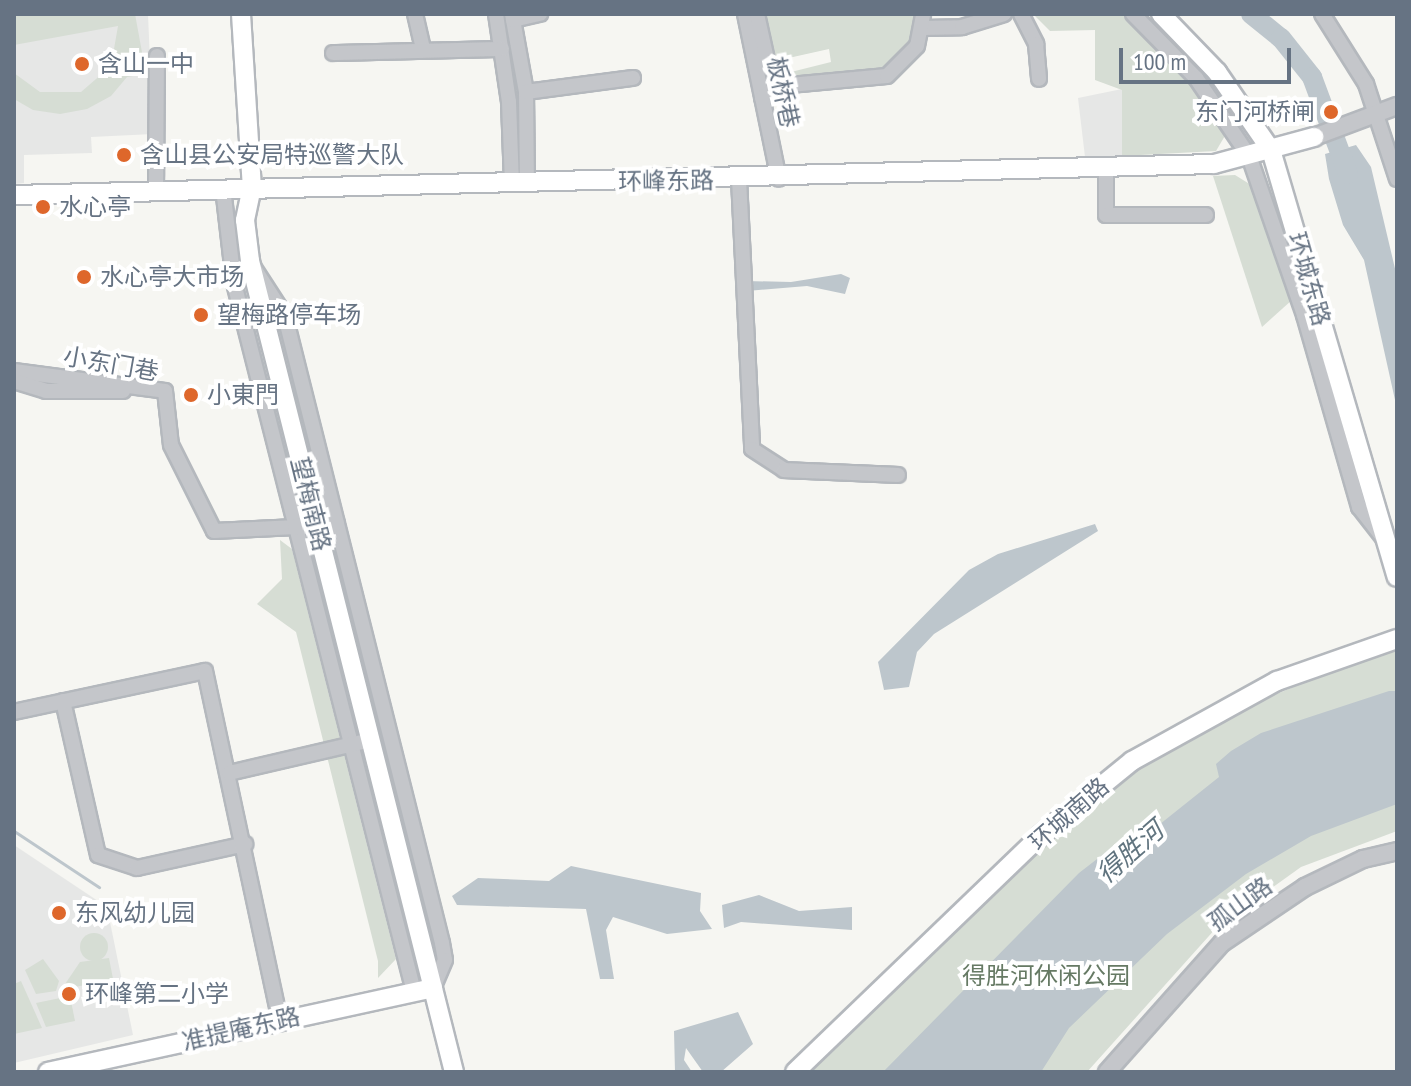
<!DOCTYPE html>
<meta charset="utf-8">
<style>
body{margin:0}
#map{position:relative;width:1411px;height:1086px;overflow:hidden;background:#f6f6f2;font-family:"PT Sans Narrow","Noto Sans SC",sans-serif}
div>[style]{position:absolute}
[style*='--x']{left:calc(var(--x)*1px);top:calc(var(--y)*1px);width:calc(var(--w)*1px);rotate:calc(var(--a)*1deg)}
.built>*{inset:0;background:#e6e7e6}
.green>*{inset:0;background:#d6ddd4}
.round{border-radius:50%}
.water>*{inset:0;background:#bdc6cc}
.stream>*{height:3px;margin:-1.5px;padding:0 1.5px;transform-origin:1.5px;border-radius:1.5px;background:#bdc6cc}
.river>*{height:20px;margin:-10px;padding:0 10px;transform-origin:10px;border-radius:10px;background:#bdc6cc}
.roads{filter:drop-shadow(2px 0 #b4b8bd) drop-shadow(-2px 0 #b4b8bd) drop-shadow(0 2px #b4b8bd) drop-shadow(0 -2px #b4b8bd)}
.minor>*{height:14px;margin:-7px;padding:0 7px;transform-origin:7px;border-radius:7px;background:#c4c6ca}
.tertiary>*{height:16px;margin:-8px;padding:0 8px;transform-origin:8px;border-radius:8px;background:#c4c6ca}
.secondary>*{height:18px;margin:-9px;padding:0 9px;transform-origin:9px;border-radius:9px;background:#fff}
.dots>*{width:22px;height:22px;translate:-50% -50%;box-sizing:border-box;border:4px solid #fff;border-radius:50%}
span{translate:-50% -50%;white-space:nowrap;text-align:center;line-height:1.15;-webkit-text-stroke:8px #fff;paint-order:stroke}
.poi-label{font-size:24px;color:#667383}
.left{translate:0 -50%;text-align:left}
.right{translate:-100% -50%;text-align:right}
.street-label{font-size:24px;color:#667383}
.park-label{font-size:24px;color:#667a64}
.water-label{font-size:26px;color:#61747f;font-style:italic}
.frame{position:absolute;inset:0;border:16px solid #667383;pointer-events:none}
.scale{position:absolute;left:1119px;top:48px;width:172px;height:36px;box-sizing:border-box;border:4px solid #667383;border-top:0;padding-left:10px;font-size:24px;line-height:28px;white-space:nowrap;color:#667383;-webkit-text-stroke:6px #fff;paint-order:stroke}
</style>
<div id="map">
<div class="built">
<div style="clip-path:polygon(14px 14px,148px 14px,153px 134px,91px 137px,92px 153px,24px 155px,24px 183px,14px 184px)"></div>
<div style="clip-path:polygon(1122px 89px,1122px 156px,1085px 157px,1078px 98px)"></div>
<div style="clip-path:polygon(14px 845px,101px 903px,110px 922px,133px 1035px,14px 1063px)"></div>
</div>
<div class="green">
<div style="clip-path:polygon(14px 14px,135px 14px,146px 74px,127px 77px,111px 96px,87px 109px,60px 114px,33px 110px,14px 99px,14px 73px,40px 92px,81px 92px,111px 66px,118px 26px,14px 45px)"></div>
<div style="clip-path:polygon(761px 14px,919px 14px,916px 37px,892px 69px,789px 82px,787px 73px,831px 62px,829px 49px,775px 61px)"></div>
<div style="clip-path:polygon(1033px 14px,1124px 14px,1195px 87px,1226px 134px,1216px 151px,1122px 156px,1122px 90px,1095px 80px,1095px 30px,1050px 31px)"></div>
<div style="clip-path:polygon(1235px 175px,1256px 188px,1292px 300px,1262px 327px,1213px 176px)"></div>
<div style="clip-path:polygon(280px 540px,292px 549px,396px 959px,378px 978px,378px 961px,296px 632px,257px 604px,282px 579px)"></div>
<div style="clip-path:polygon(1397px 644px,1397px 831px,1301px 867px,1217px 927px,1087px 1072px,811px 1072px,1037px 852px,1134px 768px,1262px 700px)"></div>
<div class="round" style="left:80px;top:933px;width:28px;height:28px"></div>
<div style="clip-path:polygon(109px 958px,113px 979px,61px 990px,80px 962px)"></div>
<div style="clip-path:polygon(43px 959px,59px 981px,56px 991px,36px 994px,25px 970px)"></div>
<div style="clip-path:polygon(21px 981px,42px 1028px,14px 1034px,14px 984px)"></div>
<div style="clip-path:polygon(70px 996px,75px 1021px,46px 1027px,36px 1003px)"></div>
</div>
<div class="water">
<div style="clip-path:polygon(1356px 145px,1371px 167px,1397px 277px,1397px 409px,1364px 260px,1343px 225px,1329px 179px,1325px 154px)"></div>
<div style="clip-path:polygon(841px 274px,850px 278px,845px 294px,807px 286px,747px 291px,746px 281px,791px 282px)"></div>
<div style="clip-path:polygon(1095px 524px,1098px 531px,934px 634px,917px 652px,909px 687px,884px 690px,878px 662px,969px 570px,998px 554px)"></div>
<div style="clip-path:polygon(1389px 691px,1397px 691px,1397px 804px,1311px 836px,1246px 874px,1167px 934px,1069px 1028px,1041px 1072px,883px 1072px,1079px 873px,1119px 842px,1130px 848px,1219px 777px,1216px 764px,1231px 751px,1261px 733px)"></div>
<div style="clip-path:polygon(571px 866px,701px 893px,700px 911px,712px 929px,667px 934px,613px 917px,606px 930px,614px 979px,600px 979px,586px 909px,457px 905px,452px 896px,478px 878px,549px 881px)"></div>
<div style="clip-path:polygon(759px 895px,799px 911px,852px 907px,852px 930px,741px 922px,724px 928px,722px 905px)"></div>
<div style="clip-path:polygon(738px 1012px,753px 1044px,721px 1072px,703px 1072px,686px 1048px,684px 1060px,692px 1072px,675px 1072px,674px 1031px)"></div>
</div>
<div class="stream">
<div style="--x:14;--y:831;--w:102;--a:33.4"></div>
</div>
<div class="river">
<div style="--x:1251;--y:14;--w:38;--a:39"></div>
<div style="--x:1281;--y:38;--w:50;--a:51.5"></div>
<div style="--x:1312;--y:77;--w:103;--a:69.6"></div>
</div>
<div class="roads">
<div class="minor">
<div style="--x:415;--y:14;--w:37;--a:77"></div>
<div style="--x:496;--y:14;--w:89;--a:81.6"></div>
<div style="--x:509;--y:102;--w:82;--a:87.9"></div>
<div style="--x:512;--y:14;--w:79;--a:79.8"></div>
<div style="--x:526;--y:92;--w:92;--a:89.4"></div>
<div style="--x:745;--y:14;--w:168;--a:78.4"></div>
<div style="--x:757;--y:14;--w:51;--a:77.6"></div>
<div style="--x:768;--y:64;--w:25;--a:63"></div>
<div style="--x:1021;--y:14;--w:34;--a:63"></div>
<div style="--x:1036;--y:44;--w:35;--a:85"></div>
<div style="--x:1133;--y:14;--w:90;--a:45.5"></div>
<div style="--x:1196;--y:78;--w:94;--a:55.8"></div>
<div style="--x:1249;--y:156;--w:168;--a:70.9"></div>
<div style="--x:1304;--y:315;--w:200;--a:74"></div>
<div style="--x:1359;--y:507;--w:39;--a:52"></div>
<div style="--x:1322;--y:14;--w:83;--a:57.8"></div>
<div style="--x:1366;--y:84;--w:100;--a:71.9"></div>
<div style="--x:513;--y:20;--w:28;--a:-13"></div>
<div style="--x:923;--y:28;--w:39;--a:-1"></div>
<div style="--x:962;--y:27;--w:44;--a:-17.2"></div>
<div style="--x:333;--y:53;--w:169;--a:-1.4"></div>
<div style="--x:526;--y:92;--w:108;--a:-7.5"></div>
<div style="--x:762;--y:98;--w:21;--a:-35"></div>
<div style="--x:779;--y:86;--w:108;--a:-5.3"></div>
<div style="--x:887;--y:76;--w:42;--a:-45"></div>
<div style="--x:917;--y:46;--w:33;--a:-79"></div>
<div style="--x:1106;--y:167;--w:48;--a:90"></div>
<div style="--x:1106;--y:215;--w:100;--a:0"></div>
<div style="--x:739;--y:179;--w:270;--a:87.2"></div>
<div style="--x:752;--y:449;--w:38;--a:33"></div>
<div style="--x:784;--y:470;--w:114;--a:2.5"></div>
<div style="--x:223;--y:188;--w:96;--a:83.4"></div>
<div style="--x:234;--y:283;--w:731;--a:75.75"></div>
<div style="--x:156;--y:190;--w:134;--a:-89.6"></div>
<div style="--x:254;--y:268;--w:57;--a:57.1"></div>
<div style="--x:285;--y:316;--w:646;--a:75.94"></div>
<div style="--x:442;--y:943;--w:17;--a:80"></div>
<div style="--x:445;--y:960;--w:30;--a:113"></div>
<div style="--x:14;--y:371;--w:152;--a:7.5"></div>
<div style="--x:165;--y:391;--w:54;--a:83.7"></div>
<div style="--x:171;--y:445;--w:96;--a:63.4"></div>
<div style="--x:214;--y:531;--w:82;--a:-2.8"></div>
<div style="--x:14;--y:381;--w:34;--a:17"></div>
<div style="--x:46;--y:391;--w:77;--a:0"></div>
<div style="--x:63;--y:701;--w:158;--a:77.2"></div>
<div style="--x:98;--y:855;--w:41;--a:18.4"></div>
<div style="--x:137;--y:868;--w:111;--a:-12.5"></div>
<div style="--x:14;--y:712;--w:195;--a:-12.1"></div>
<div style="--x:205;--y:671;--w:357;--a:77.9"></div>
<div style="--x:229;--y:773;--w:146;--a:-13.1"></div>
</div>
<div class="tertiary">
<div style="--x:1314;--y:137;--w:89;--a:-20.5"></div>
<div style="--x:296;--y:527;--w:40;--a:-5.7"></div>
<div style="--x:1107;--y:1072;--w:173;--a:-48.3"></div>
<div style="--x:1222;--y:943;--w:100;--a:-34"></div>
<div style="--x:1305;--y:887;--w:64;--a:-25.8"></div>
<div style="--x:1363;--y:859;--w:35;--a:-13"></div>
</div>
<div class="secondary">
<div style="--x:241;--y:14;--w:173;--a:86.4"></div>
<div style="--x:252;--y:187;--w:34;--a:102"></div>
<div style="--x:245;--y:220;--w:41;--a:83"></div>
<div style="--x:250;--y:261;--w:836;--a:75.88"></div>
<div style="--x:1161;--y:14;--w:81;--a:46"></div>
<div style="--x:1217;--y:72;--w:95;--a:55.3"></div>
<div style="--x:1271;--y:150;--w:445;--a:73.6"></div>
<div style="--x:14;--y:195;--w:1200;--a:-1.48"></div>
<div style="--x:1214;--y:164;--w:104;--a:-15.1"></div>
<div style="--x:48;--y:1072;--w:394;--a:-12.3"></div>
<div style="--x:795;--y:1072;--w:342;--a:-43.9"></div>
<div style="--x:1041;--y:835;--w:117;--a:-39.1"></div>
<div style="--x:1132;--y:761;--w:166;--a:-28.9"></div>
<div style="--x:1277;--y:681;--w:127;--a:-19.3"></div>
</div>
</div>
<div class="dots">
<div style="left:82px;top:64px;background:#de672b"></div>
<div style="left:1331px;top:112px;background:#de672b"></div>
<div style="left:124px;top:155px;background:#de672b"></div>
<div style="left:43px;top:207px;background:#de672b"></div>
<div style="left:84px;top:277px;background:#de672b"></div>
<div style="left:201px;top:315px;background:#de672b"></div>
<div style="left:191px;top:395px;background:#de672b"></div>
<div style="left:59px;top:913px;background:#de672b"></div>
<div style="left:69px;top:994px;background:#de672b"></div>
</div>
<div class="poi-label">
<span class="left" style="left:98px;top:64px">含山一中</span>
<span class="right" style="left:1315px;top:112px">东门河桥闸</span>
<span class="left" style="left:140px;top:155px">含山县公安局特巡警大队</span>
<span class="left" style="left:59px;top:207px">水心亭</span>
<span class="left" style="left:100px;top:277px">水心亭大市场</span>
<span class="left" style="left:217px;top:315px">望梅路停车场</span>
<span class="left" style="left:207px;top:395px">小東門</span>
<span class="left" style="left:75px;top:913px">东风幼儿园</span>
<span class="left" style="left:85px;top:994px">环峰第二小学</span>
</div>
<div class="street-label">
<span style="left:783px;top:92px;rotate:78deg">板桥巷</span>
<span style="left:666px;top:181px;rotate:-1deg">环峰东路</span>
<span style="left:1309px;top:279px;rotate:74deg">环城东路</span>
<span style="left:111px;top:364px;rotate:10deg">小东门巷</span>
<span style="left:311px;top:504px;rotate:76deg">望梅南路</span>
<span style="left:1069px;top:814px;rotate:-41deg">环城南路</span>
<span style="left:1240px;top:904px;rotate:-36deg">孤山路</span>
<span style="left:241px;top:1029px;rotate:-13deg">准提庵东路</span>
</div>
<div class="park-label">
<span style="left:1046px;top:976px">得胜河休闲公园</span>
</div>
<div class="water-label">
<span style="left:1130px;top:852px;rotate:-41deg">得胜河</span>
</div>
<div class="frame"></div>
<div class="scale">100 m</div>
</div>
